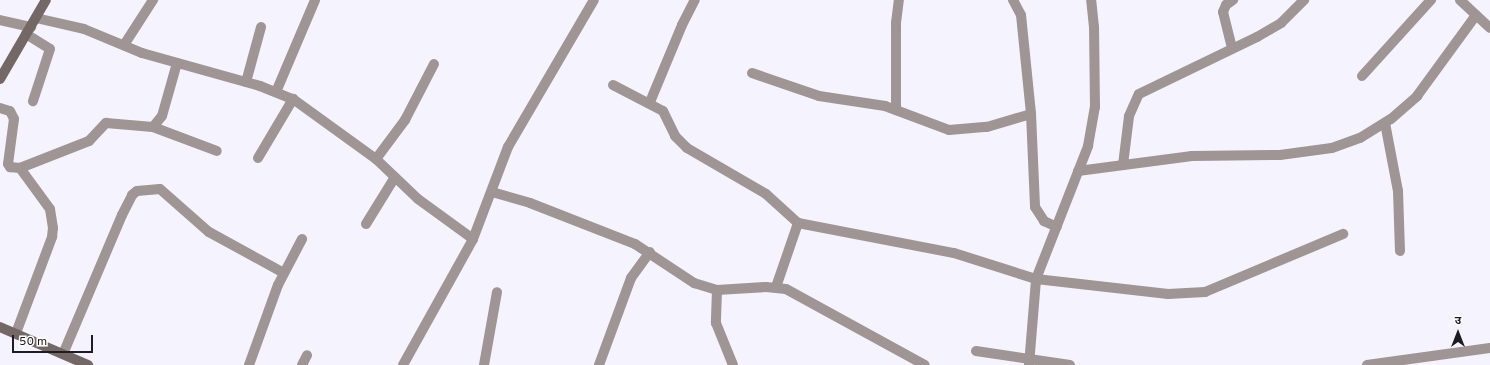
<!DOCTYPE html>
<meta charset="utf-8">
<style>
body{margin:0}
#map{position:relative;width:1490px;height:365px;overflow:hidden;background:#f5f3fd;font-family:Overpass,"Noto Sans Devanagari",sans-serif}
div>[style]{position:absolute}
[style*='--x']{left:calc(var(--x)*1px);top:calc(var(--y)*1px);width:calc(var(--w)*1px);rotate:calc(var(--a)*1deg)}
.street>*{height:10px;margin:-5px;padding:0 5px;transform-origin:5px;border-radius:5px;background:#9e9594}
.secondary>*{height:10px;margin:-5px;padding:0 5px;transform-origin:5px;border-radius:5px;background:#746866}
span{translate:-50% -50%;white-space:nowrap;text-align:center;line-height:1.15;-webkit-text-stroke:4px #fff;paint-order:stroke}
.north{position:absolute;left:1438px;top:313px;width:40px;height:40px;-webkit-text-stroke:3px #fff;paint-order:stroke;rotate:0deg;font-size:11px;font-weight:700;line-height:16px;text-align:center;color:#1e1c22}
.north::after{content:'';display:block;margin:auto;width:14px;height:18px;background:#1e1c22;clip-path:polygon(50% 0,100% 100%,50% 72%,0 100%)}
.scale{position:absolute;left:12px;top:335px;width:81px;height:18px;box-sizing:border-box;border:2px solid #1e1c22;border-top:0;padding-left:5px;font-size:12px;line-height:14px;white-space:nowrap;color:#1e1c22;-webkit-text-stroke:3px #fff;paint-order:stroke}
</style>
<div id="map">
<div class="street">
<div style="--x:1013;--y:0;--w:17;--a:62"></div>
<div style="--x:1021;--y:15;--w:100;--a:84.2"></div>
<div style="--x:1031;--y:114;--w:93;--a:87.5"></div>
<div style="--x:1035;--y:207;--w:17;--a:57"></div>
<div style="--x:1044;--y:221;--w:14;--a:25"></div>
<div style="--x:1460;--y:0;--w:41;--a:43"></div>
<div style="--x:36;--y:18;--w:49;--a:12.9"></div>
<div style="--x:84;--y:29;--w:63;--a:22.5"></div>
<div style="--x:142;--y:53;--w:123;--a:15.6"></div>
<div style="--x:260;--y:86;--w:35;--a:22"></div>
<div style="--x:293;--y:99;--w:102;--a:35.9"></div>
<div style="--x:376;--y:159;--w:58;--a:43.6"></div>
<div style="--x:418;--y:199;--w:68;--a:36"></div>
<div style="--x:0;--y:20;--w:32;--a:13"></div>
<div style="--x:26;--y:34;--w:28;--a:32"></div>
<div style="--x:50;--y:49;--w:55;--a:108.1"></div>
<div style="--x:124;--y:45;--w:54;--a:-57.2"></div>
<div style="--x:1232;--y:48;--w:37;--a:-104"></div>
<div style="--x:1223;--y:12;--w:8;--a:-67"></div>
<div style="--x:1226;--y:5;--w:9;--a:-36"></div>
<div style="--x:752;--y:73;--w:71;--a:18.9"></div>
<div style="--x:819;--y:96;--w:67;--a:8.6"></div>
<div style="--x:885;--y:106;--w:68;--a:20.6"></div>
<div style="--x:949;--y:130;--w:38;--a:-5"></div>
<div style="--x:987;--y:127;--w:46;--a:-16.5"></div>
<div style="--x:1362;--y:76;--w:103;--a:-47.8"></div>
<div style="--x:246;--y:82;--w:57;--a:-74.7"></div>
<div style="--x:613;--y:85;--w:56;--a:27.5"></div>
<div style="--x:663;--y:111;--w:28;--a:64"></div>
<div style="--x:675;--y:136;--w:17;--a:45"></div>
<div style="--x:687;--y:148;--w:91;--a:30.2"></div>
<div style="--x:766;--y:194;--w:43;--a:42.2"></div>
<div style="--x:798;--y:223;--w:159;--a:10.9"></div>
<div style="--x:954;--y:253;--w:86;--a:17.6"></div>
<div style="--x:1036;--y:279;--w:133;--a:6.5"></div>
<div style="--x:1168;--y:294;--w:37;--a:-3"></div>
<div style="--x:1205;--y:292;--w:150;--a:-22.8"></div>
<div style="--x:276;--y:92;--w:100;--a:-67"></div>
<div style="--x:650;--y:102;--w:83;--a:-67.4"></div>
<div style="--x:682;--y:25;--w:28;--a:-63"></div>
<div style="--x:0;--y:108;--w:10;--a:17"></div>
<div style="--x:10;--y:111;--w:9;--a:63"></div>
<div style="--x:14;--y:119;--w:45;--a:97.6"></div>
<div style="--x:8;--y:164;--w:4;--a:56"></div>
<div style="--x:10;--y:167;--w:10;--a:6"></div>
<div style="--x:20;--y:168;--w:74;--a:-21.4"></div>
<div style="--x:89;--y:141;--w:25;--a:-47"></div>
<div style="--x:106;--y:123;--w:47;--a:4.9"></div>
<div style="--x:153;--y:127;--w:14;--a:-51"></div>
<div style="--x:162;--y:116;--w:55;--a:-74.2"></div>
<div style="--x:896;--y:110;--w:87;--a:-90"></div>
<div style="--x:896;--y:23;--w:23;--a:-83"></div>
<div style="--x:1385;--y:123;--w:69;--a:79.2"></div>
<div style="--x:1398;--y:191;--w:60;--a:88.1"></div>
<div style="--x:153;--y:127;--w:68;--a:20.6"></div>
<div style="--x:258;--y:158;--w:69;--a:-59.3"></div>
<div style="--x:376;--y:159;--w:49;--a:-53.4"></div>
<div style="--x:405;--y:120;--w:63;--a:-62.6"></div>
<div style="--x:1123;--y:165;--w:49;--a:-83"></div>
<div style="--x:1129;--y:116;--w:24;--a:-66"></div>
<div style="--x:1139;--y:94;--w:131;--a:-25.8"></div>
<div style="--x:1257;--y:37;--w:28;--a:-30"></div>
<div style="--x:1281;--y:23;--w:33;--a:-45"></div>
<div style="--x:1078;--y:171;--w:115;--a:-7.5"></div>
<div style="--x:1192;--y:156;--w:88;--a:-0.7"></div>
<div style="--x:1280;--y:155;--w:52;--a:-7.7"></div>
<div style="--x:1332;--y:148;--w:30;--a:-20"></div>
<div style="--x:1360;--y:138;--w:36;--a:-32"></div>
<div style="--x:1391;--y:119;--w:35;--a:-41"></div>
<div style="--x:1417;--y:96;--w:100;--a:-53.9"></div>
<div style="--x:492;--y:192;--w:40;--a:16"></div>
<div style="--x:530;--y:203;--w:113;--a:21.3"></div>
<div style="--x:635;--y:244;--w:71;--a:33.5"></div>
<div style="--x:694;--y:283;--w:24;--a:17"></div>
<div style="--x:717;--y:290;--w:49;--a:-3.5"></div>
<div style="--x:766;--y:287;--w:20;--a:6"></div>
<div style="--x:786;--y:289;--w:158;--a:28.7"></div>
<div style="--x:366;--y:224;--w:55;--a:-58.3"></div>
<div style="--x:776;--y:287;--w:68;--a:-71"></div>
<div style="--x:717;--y:290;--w:33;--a:92"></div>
<div style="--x:716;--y:323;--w:45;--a:68"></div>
<div style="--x:16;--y:333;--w:103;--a:-69.4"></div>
<div style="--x:52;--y:237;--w:9;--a:-84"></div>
<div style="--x:53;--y:228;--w:19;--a:-99"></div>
<div style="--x:50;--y:209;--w:51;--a:-126.2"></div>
<div style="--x:976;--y:351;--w:95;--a:8.5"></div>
<div style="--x:63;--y:354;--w:151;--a:-67"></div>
<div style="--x:122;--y:215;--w:22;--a:-63"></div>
<div style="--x:132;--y:195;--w:6;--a:-39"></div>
<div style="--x:137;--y:191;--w:23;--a:-5"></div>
<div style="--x:160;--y:189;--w:65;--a:41.3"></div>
<div style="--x:209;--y:232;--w:85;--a:28.7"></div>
<div style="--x:249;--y:365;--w:85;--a:-70.1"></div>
<div style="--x:278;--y:285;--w:52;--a:-62.4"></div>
<div style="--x:302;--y:365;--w:11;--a:-63"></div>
<div style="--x:403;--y:365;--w:144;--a:-60.9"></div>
<div style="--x:473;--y:239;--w:98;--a:-69.2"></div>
<div style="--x:508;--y:147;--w:170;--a:-59.7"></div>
<div style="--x:484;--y:365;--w:74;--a:-79.9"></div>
<div style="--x:599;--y:365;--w:93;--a:-69.8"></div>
<div style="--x:631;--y:278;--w:32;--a:-54"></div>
<div style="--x:1029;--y:365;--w:86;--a:-85.3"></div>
<div style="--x:1036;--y:279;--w:143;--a:-68.6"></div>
<div style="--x:1088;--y:146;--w:40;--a:-80"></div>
<div style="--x:1095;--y:107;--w:80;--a:-90.7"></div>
<div style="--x:1094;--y:27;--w:27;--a:-96"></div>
<div style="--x:1367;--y:365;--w:124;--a:-7.9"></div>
</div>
<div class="secondary">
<div style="--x:0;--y:79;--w:91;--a:-59.8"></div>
<div style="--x:0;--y:327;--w:96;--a:23.4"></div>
</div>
<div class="north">उ</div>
<div class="scale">50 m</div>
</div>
